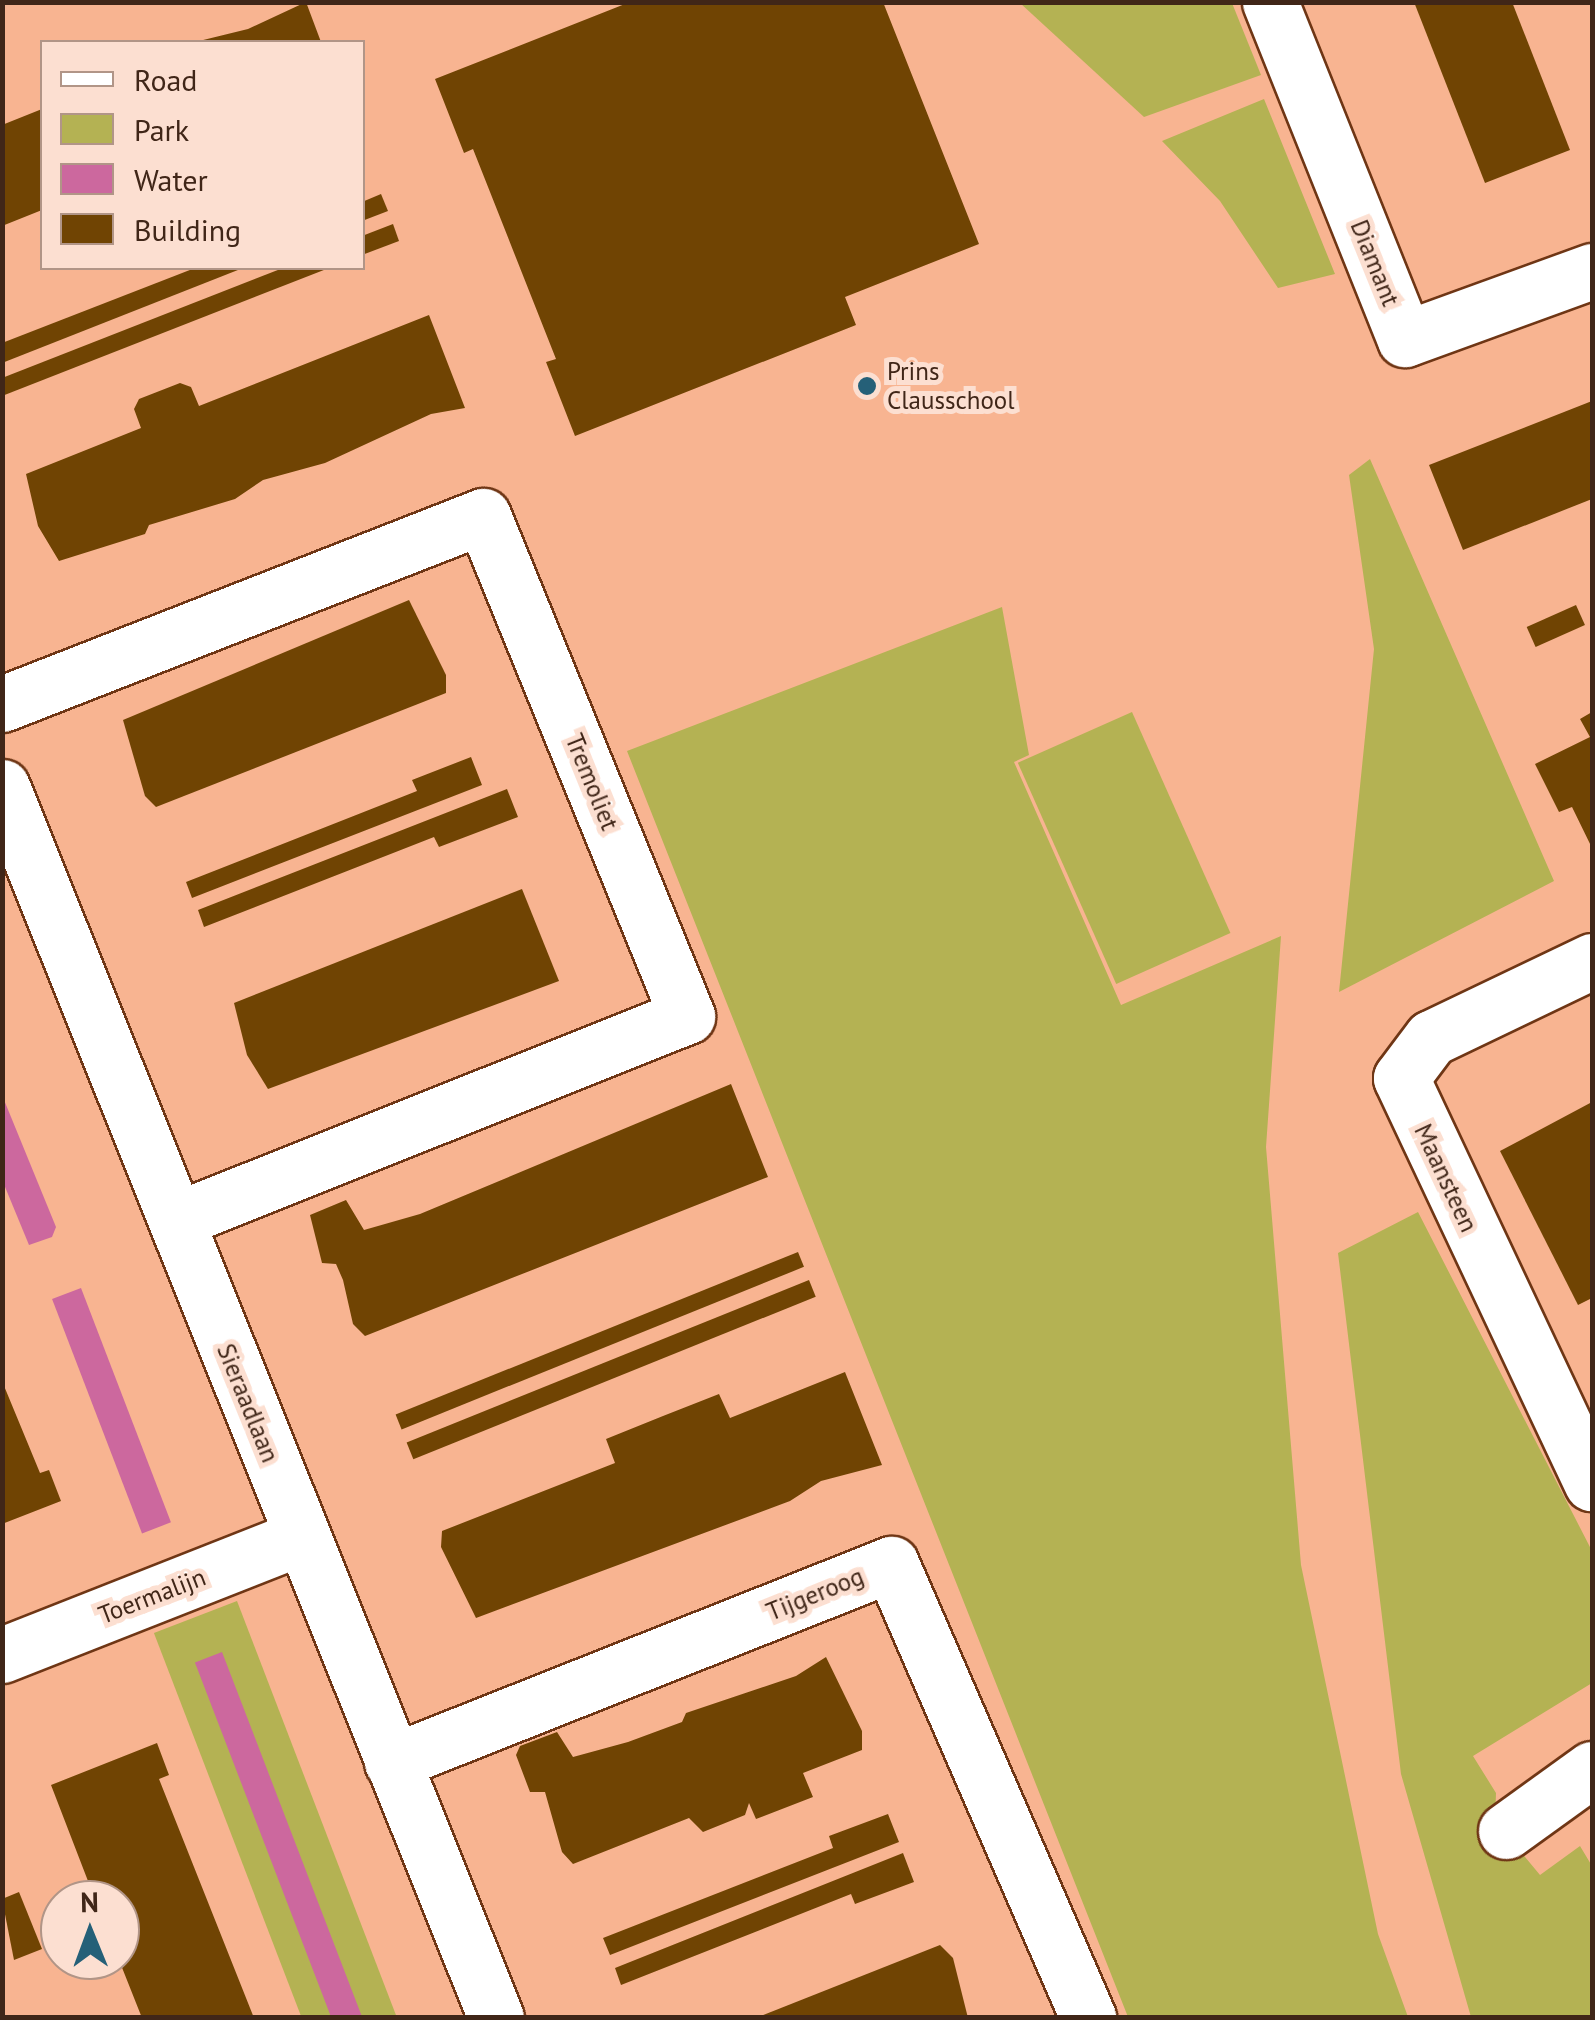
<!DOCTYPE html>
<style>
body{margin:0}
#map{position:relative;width:1595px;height:2020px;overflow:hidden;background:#f8b491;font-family:"PT Sans",sans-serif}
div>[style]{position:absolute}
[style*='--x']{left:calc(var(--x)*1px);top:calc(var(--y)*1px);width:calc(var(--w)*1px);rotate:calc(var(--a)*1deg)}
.green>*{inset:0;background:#b4b253;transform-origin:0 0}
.water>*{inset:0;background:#cc689e;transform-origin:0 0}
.building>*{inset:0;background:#704403;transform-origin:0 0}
.roads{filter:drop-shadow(2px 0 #6f3615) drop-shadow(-2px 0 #6f3615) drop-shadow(0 2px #6f3615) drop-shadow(0 -2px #6f3615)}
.street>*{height:55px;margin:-27.5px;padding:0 27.5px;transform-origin:27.5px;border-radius:27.5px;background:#fff}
.secondary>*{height:55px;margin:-27.5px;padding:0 27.5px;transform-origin:27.5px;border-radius:27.5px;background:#fff}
.dots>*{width:28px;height:28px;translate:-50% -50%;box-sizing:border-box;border:5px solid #fcdfd1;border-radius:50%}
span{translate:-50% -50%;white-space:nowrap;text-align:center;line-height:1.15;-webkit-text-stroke:10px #fcdfd1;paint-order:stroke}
.street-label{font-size:25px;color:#402618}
.poi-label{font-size:25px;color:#402618}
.left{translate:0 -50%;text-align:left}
.frame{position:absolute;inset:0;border:5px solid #402618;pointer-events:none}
.legend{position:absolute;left:40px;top:40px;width:325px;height:230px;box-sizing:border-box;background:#fcdfd1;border:2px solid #b19587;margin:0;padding:12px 18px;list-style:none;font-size:30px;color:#402618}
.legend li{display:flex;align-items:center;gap:20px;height:50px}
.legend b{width:50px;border:2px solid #b19587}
.north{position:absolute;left:40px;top:1880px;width:100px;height:100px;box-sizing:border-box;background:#fcdfd1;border:2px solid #b19587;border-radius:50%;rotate:359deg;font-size:28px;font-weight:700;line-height:40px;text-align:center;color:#402618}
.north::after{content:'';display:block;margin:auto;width:35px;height:45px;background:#256078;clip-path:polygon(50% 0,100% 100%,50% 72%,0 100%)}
</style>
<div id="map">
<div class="green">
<div style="clip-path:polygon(1020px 3px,1232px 3px,1261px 75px,1144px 117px)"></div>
<div style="clip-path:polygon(1264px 99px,1335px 274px,1278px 288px,1220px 201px,1162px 141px)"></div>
<div style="clip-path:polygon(1370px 459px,1554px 881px,1339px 992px,1374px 649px,1349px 475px)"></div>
<div style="clip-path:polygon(1002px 607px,1029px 755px,1014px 762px,1121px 1005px,1281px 936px,1266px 1147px,1301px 1565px,1378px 1934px,1408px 2017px,1128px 2017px,627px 751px)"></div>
<div style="left:1132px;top:712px;width:242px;height:125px;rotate:66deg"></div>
<div style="clip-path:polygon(1418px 1212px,1592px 1551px,1592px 1683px,1473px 1756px,1496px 1793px,1495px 1821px,1540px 1875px,1580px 1846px,1592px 1866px,1592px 2017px,1471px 2017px,1401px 1774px,1338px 1253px)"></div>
<div style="left:237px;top:1601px;width:447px;height:89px;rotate:69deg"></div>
</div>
<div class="water">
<div style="clip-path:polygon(2px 1095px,56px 1227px,52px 1237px,29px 1245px,3px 1182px)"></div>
<div style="left:81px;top:1288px;width:251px;height:31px;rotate:69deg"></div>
<div style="left:222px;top:1652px;width:392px;height:29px;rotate:69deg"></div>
</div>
<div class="building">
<div style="clip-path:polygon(306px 2px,321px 42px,195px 42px,248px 29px)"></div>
<div style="clip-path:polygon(630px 2px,883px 2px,979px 244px,845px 297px,856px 325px,575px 436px,546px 362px,556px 359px,473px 149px,464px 153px,435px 79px)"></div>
<div style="clip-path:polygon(1414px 2px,1512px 2px,1570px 150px,1485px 183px)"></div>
<div style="clip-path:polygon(42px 109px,42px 210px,2px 226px,2px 125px)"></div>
<div style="clip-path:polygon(381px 194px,388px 211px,362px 221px,362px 202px)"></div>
<div style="clip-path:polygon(393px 224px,399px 241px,362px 255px,362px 236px)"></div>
<div style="clip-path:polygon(195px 268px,243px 268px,2px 363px,2px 343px)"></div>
<div style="clip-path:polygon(283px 268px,329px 268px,2px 396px,2px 378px)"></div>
<div style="clip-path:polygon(429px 315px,465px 408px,431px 414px,325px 463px,263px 480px,235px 499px,149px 525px,145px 534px,59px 561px,38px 526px,26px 474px,141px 428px,134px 409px,139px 399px,180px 383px,191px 387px,199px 406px)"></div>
<div style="clip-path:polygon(1592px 401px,1592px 499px,1463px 550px,1429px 465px)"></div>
<div style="clip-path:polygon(409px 600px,446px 675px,446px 693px,156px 807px,145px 796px,123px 720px)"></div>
<div style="left:1576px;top:605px;width:22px;height:54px;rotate:66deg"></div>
<div style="clip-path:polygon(1592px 712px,1592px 848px,1572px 807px,1559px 812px,1535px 764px,1590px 737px,1580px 719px)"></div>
<div style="clip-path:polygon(471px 757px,482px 785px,192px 898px,186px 882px,417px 791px,412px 780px)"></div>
<div style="clip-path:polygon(507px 789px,518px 817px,439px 847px,434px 837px,204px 927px,198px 910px)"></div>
<div style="clip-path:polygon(522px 889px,559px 981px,268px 1089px,247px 1055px,234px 1003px)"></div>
<div style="clip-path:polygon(731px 1084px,768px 1177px,365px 1336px,353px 1324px,343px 1280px,336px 1264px,322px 1263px,310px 1215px,346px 1200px,364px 1230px,420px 1214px)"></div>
<div style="clip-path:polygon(1592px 1102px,1592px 1298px,1578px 1305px,1500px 1151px)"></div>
<div style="left:798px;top:1252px;width:16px;height:434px;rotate:68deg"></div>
<div style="left:809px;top:1280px;width:18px;height:434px;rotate:68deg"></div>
<div style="clip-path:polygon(845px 1372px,882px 1465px,821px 1481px,790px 1501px,476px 1618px,441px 1547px,442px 1531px,615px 1463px,606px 1439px,663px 1416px,719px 1394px,730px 1418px)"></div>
<div style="clip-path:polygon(2px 1381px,40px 1473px,49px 1470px,61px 1501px,2px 1524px)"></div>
<div style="clip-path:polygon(826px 1657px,862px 1731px,862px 1750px,803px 1773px,813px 1797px,756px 1819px,749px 1803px,745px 1815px,703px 1832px,689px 1818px,573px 1864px,562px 1852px,545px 1792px,530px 1792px,516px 1755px,520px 1746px,557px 1732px,573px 1757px,628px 1742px,682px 1722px,686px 1713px,796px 1676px)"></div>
<div style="clip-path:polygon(157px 1743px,169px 1775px,159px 1779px,254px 2018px,142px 2018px,119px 1960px,120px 1900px,77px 1900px,93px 1894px,51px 1785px)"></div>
<div style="clip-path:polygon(888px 1814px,899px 1842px,610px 1955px,603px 1938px,833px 1848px,829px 1836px)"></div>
<div style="clip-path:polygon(903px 1853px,914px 1882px,855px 1904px,851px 1894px,621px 1985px,615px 1968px)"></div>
<div style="clip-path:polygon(19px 1892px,42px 1949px,14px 1960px,2px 1899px)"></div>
<div style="clip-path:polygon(940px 1945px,953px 1958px,968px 2018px,756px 2018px)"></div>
</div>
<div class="roads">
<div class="street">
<div style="--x:1270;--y:2;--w:363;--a:68.2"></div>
<div style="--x:1405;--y:339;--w:199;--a:-20"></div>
<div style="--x:2;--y:704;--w:516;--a:-21.35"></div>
<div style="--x:483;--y:516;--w:540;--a:67.8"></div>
<div style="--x:687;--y:1016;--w:550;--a:158.24"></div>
<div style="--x:1592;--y:961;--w:178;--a:154.4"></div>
<div style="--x:1431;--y:1038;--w:50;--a:126.9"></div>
<div style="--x:1401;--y:1078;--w:448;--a:64.8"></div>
<div style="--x:2;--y:1655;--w:322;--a:-21.5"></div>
<div style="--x:392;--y:1762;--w:537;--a:-21.64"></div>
<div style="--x:891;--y:1564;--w:495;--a:66.5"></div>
<div style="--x:1506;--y:1831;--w:106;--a:-35.8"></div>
</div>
<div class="secondary">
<div style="--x:2;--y:787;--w:1326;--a:68.13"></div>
</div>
</div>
<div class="dots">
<div style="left:867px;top:386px;background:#256078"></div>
</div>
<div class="street-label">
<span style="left:1375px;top:263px;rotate:68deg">Diamant</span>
<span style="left:592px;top:782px;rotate:68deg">Tremoliet</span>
<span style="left:1446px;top:1178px;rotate:65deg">Maansteen</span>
<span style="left:248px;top:1403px;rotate:68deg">Sieraadlaan</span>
<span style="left:815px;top:1594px;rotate:-22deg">Tijgeroog</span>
<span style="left:152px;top:1596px;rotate:-21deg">Toermalijn</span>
</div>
<div class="poi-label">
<span class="left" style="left:887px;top:386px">Prins<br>Clausschool</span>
</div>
<div class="frame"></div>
<ul class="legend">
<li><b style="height:12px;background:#fff"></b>Road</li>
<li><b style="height:28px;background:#b4b253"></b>Park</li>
<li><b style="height:28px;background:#cc689e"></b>Water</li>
<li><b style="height:28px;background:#704403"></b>Building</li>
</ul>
<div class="north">N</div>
</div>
